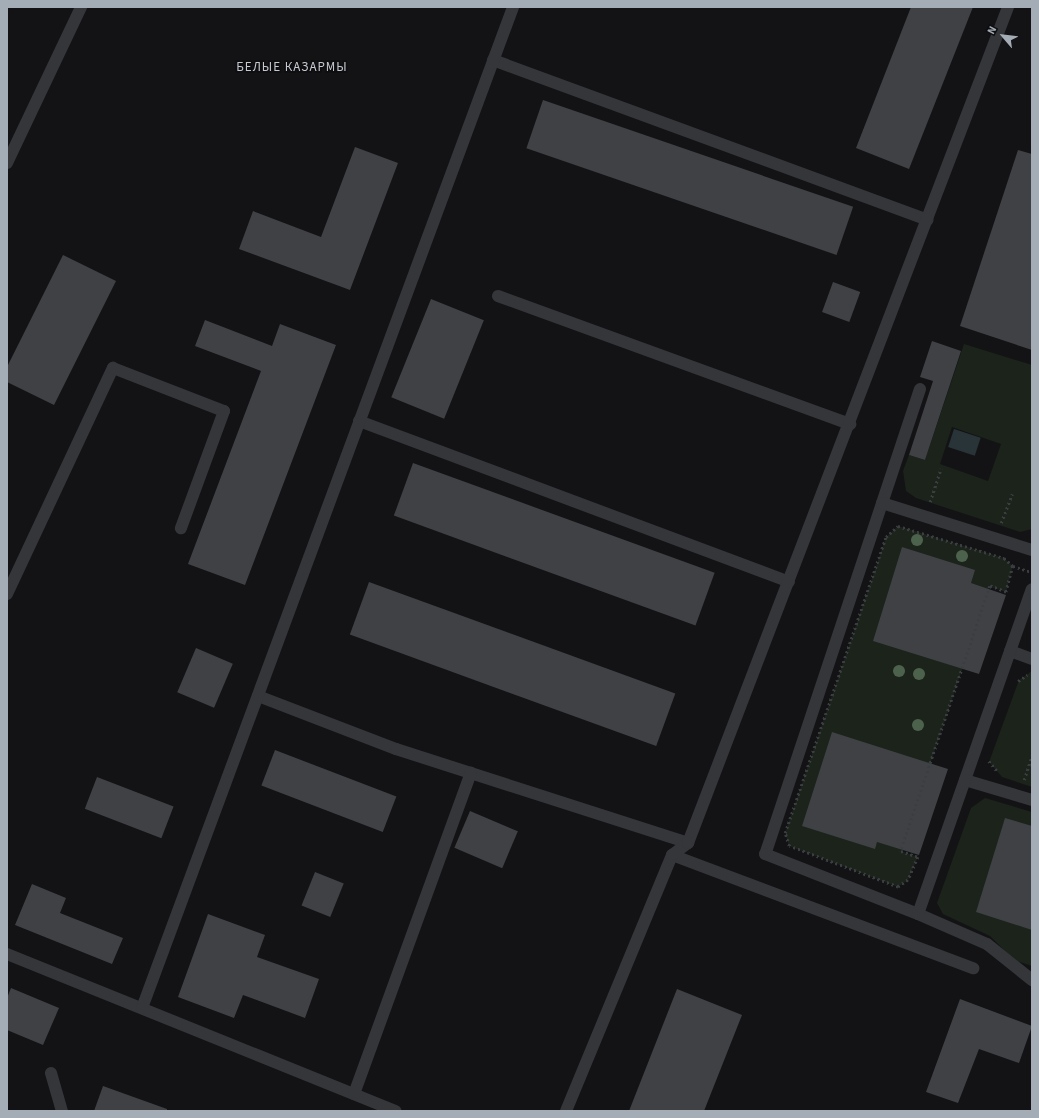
<!DOCTYPE html>
<meta charset="utf-8">
<style>
body{margin:0}
#map{position:relative;width:1039px;height:1118px;overflow:hidden;background:#131315;font-family:"Source Sans 3",sans-serif}
div>[style]{position:absolute}
[style*='--x']{left:calc(var(--x)*1px);top:calc(var(--y)*1px);width:calc(var(--w)*1px);rotate:calc(var(--a)*1deg)}
.green>*{inset:0;background:#1b231b}
.water>*{inset:0;background:#293439;transform-origin:0 0}
.building>*{inset:0;background:#3f4145;transform-origin:0 0}
.path>*{height:2.5px;margin-top:-1.25px;transform-origin:0;background:repeating-linear-gradient(90deg,#3a3d41 0 2px,transparent 0 5px)}
.service>*{height:12px;margin:-6px;padding:0 6px;transform-origin:6px;border-radius:6px;background:#34363a}
.trees>*{width:12px;height:12px;margin:-6px;border-radius:50%;background:#4d624d}
span{translate:-50% -50%;white-space:nowrap;text-align:center;line-height:1.15;-webkit-text-stroke:3.5px #0e0e10;paint-order:stroke}
.quarter-label{font-size:13px;color:#c5cad2;letter-spacing:1px}
.frame{position:absolute;inset:0;border:8px solid #a4acb6;pointer-events:none}
.north{position:absolute;left:983px;top:16px;width:40px;height:40px;-webkit-text-stroke:3px #0e0e10;paint-order:stroke;rotate:298deg;font-size:11px;font-weight:700;line-height:16px;text-align:center;color:#a4acb6}
.north::after{content:'';display:block;margin:auto;width:14px;height:18px;background:#a4acb6;clip-path:polygon(50% 0,100% 100%,50% 72%,0 100%)}
</style>
<div id="map">
<div class="green">
<div style="clip-path:polygon(evenodd,964px 344px,1032px 365px,1032px 529px,1020px 532px,916px 498px,906px 491px,903px 471px,909px 455px,925px 460px,964px 344px,952px 427px,1001px 444px,988px 481px,940px 464px,952px 427px)"></div>
<div style="clip-path:polygon(898px 526px,1004px 558px,1013px 566px,1006px 592px,990px 587px,901px 851px,918px 857px,908px 880px,898px 887px,789px 846px,785px 833px,886px 537px)"></div>
<div style="clip-path:polygon(1032px 671px,1032px 787px,1002px 777px,989px 762px,1019px 680px)"></div>
<div style="clip-path:polygon(985px 798px,1032px 812px,1032px 966px,1014px 960px,990px 936px,943px 914px,937px 903px,971px 808px)"></div>
</div>
<div class="water">
<div style="left:954px;top:429px;width:28px;height:19px;rotate:18deg"></div>
</div>
<div class="building">
<div style="clip-path:polygon(911px 7px,973px 7px,909px 169px,856px 148px)"></div>
<div style="left:543px;top:100px;width:328px;height:51px;rotate:19deg"></div>
<div style="clip-path:polygon(355px 147px,398px 163px,350px 290px,239px 249px,253px 211px,321px 237px)"></div>
<div style="clip-path:polygon(1018px 150px,1032px 154px,1032px 350px,960px 326px)"></div>
<div style="clip-path:polygon(63px 255px,116px 281px,54px 405px,7px 382px,7px 367px)"></div>
<div style="left:833px;top:282px;width:29px;height:32px;rotate:20deg"></div>
<div style="left:431px;top:299px;width:57px;height:106px;rotate:22deg"></div>
<div style="clip-path:polygon(205px 320px,272px 346px,280px 324px,336px 345px,245px 585px,188px 564px,261px 371px,195px 346px)"></div>
<div style="clip-path:polygon(932px 341px,961px 351px,925px 460px,909px 455px,933px 381px,920px 377px)"></div>
<div style="left:413px;top:463px;width:321px;height:56px;rotate:20deg"></div>
<div style="clip-path:polygon(902px 547px,975px 570px,971px 583px,1006px 595px,979px 674px,873px 641px)"></div>
<div style="left:369px;top:582px;width:326px;height:56px;rotate:20deg"></div>
<div style="left:196px;top:648px;width:40px;height:48px;rotate:23deg"></div>
<div style="clip-path:polygon(832px 732px,948px 769px,919px 855px,877px 842px,875px 849px,802px 826px)"></div>
<div style="left:275px;top:750px;width:130px;height:38px;rotate:21deg"></div>
<div style="left:97px;top:777px;width:82px;height:34px;rotate:21deg"></div>
<div style="left:470px;top:811px;width:52px;height:40px;rotate:23deg"></div>
<div style="clip-path:polygon(1005px 818px,1032px 826px,1032px 930px,976px 912px)"></div>
<div style="left:315px;top:872px;width:31px;height:36px;rotate:22deg"></div>
<div style="clip-path:polygon(32px 884px,66px 898px,60px 913px,123px 938px,112px 964px,15px 925px)"></div>
<div style="clip-path:polygon(208px 914px,265px 935px,257px 957px,319px 979px,305px 1018px,243px 995px,234px 1018px,178px 997px)"></div>
<div style="clip-path:polygon(11px 988px,59px 1008px,43px 1045px,7px 1030px,7px 998px)"></div>
<div style="clip-path:polygon(677px 989px,742px 1015px,704px 1111px,629px 1111px)"></div>
<div style="clip-path:polygon(960px 999px,1032px 1026px,1019px 1063px,979px 1049px,958px 1103px,926px 1092px)"></div>
<div style="clip-path:polygon(103px 1086px,167px 1109px,167px 1111px,94px 1111px)"></div>
</div>
<div class="path">
<div style="--x:930;--y:502;--w:35;--a:-72"></div>
<div style="--x:1001;--y:523;--w:31;--a:-69"></div>
<div style="--x:898;--y:526;--w:111;--a:16.8"></div>
<div style="--x:1004;--y:558;--w:12;--a:42"></div>
<div style="--x:1013;--y:566;--w:27;--a:105"></div>
<div style="--x:1006;--y:592;--w:17;--a:-159"></div>
<div style="--x:990;--y:586;--w:280;--a:108.6"></div>
<div style="--x:901;--y:851;--w:18;--a:19"></div>
<div style="--x:918;--y:857;--w:25;--a:113"></div>
<div style="--x:908;--y:880;--w:12;--a:145"></div>
<div style="--x:898;--y:887;--w:116;--a:-159.4"></div>
<div style="--x:789;--y:846;--w:14;--a:-107"></div>
<div style="--x:785;--y:833;--w:313;--a:-71.2"></div>
<div style="--x:886;--y:537;--w:16;--a:-43"></div>
<div style="--x:1013;--y:566;--w:19;--a:18"></div>
<div style="--x:1018;--y:681;--w:11;--a:-34"></div>
<div style="--x:989;--y:761;--w:13;--a:51"></div>
<div style="--x:1024;--y:780;--w:26;--a:-72"></div>
</div>
<div class="service">
<div style="--x:493;--y:60;--w:463;--a:20.2"></div>
<div style="--x:7;--y:163;--w:173;--a:-64.6"></div>
<div style="--x:498;--y:296;--w:375;--a:20"></div>
<div style="--x:920;--y:389;--w:490;--a:108.4"></div>
<div style="--x:765;--y:854;--w:164;--a:21.4"></div>
<div style="--x:918;--y:914;--w:75;--a:23.5"></div>
<div style="--x:987;--y:944;--w:58;--a:38.7"></div>
<div style="--x:359;--y:421;--w:459;--a:20.5"></div>
<div style="--x:882;--y:503;--w:157;--a:17.4"></div>
<div style="--x:7;--y:594;--w:250;--a:-64.9"></div>
<div style="--x:113;--y:368;--w:119;--a:21.2"></div>
<div style="--x:224;--y:411;--w:125;--a:110.2"></div>
<div style="--x:1010;--y:651;--w:23;--a:20"></div>
<div style="--x:258;--y:696;--w:148;--a:21"></div>
<div style="--x:396;--y:749;--w:307;--a:17.8"></div>
<div style="--x:965;--y:780;--w:70;--a:16.6"></div>
<div style="--x:672;--y:855;--w:322;--a:20.6"></div>
<div style="--x:918;--y:914;--w:344;--a:-70.7"></div>
<div style="--x:7;--y:954;--w:419;--a:22"></div>
<div style="--x:142;--y:1008;--w:1068;--a:-69.66"></div>
<div style="--x:51;--y:1073;--w:40;--a:74"></div>
<div style="--x:354;--y:1094;--w:342;--a:-70"></div>
<div style="--x:566;--y:1111;--w:277;--a:-67.5"></div>
<div style="--x:672;--y:855;--w:20;--a:-37"></div>
<div style="--x:688;--y:843;--w:895;--a:-69.05"></div>
</div>
<div class="trees">
<div style="left:917px;top:540px"></div>
<div style="left:962px;top:556px"></div>
<div style="left:899px;top:671px"></div>
<div style="left:919px;top:674px"></div>
<div style="left:918px;top:725px"></div>
</div>
<div class="quarter-label">
<span style="left:292px;top:67px">БЕЛЫЕ КАЗАРМЫ</span>
</div>
<div class="frame"></div>
<div class="north">N</div>
</div>
